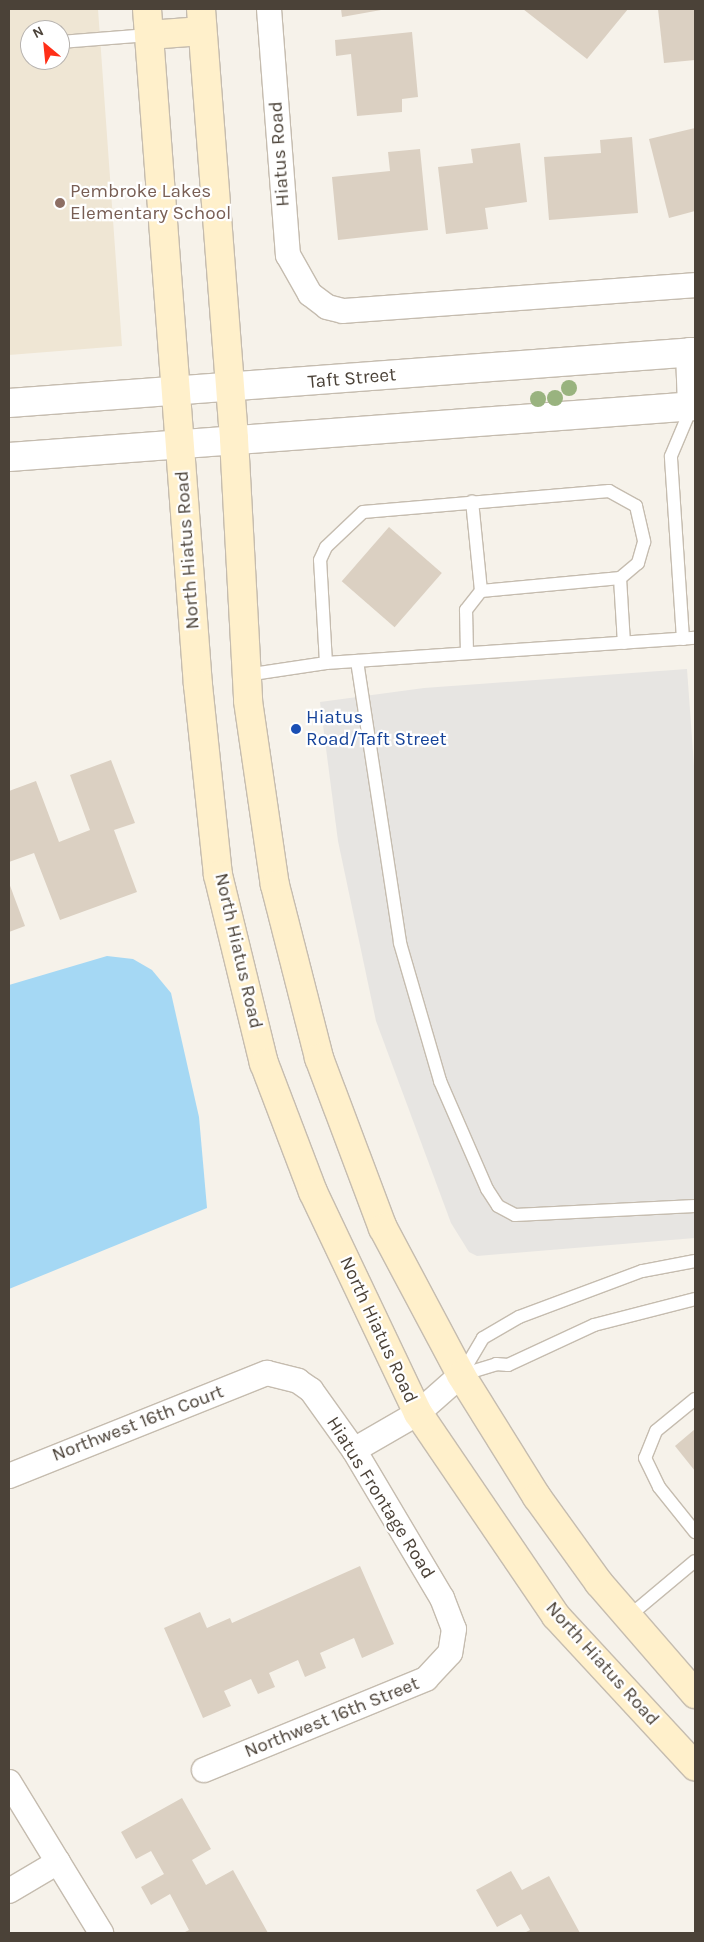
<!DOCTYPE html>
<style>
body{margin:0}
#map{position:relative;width:704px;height:1942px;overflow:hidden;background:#f6f2ea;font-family:Karla,sans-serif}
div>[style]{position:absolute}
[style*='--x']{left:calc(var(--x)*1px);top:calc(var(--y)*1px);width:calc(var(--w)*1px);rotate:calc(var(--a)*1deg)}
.education>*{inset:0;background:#efe6d4}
.parking>*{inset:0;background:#e7e5e2}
.water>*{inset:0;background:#a5d8f4}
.building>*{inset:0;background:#dbd0c2;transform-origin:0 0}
.roads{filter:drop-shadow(1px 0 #c5bcaf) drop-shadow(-1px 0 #c5bcaf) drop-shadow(0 1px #c5bcaf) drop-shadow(0 -1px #c5bcaf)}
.service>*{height:12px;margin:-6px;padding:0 6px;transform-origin:6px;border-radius:6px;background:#fff}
.minor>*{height:24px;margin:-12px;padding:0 12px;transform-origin:12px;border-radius:12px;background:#fff}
.tertiary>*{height:28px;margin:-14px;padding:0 14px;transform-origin:14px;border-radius:14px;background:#fff}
.secondary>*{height:28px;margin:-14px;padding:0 14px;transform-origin:14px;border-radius:14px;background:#fff0cb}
.trees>*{width:16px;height:16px;margin:-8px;border-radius:50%;background:#99b37f}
.dots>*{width:14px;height:14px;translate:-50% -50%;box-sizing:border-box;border:2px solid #fff;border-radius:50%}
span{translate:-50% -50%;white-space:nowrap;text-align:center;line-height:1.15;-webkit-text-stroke:4.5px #fff;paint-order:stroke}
.street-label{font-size:19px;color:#4b4238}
.education-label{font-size:19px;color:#785e54}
.left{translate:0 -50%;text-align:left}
.transit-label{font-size:19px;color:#164399}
.frame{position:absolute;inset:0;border:10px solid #4b4238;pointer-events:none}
.north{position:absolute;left:20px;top:20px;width:50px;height:50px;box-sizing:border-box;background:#fff;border:1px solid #b7b3af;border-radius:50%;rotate:332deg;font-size:14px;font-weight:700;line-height:20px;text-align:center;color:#4b4238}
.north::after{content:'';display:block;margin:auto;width:18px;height:22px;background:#ff2f18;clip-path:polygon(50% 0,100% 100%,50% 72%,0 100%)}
</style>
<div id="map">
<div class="education">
<div style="clip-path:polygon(evenodd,9px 9px,98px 9px,122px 346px,9px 355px,9px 9px,30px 30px,60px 30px,60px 60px,30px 60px,30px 30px)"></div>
</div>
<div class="parking">
<div style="clip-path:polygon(687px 669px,695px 780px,695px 1238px,477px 1256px,469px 1252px,451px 1223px,376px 1021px,338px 841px,320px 702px,424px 688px)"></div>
</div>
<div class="water">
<div style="clip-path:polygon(107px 956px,133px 959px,152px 970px,171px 993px,199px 1117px,207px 1208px,9px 1289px,9px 985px)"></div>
</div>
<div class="building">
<div style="clip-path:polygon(341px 9px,381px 9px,381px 10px,342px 17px)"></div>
<div style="clip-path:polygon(523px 9px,628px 9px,587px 59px)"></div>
<div style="clip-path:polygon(658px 9px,695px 9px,695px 60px,664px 63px)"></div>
<div style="clip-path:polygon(412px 32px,418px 97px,402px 99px,402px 112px,357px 116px,351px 54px,336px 56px,335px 40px)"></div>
<div style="clip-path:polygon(695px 128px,695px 211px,669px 218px,649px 139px)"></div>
<div style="clip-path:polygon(632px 137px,638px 213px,549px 220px,544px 157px,601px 153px,600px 140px)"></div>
<div style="clip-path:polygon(520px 143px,527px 202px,485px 208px,488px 229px,446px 234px,438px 167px,473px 163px,471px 149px)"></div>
<div style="clip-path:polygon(420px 149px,428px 230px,338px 240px,332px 177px,390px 171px,388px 152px)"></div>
<div style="left:389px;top:527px;width:70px;height:72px;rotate:41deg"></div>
<div style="clip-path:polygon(111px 760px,135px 823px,114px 830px,137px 892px,60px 920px,34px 853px,9px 862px,9px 791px,36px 781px,59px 842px,90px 830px,70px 775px)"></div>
<div style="clip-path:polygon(9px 883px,25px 926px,9px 932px)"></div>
<div style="clip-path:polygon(695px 1429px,695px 1471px,675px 1446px)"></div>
<div style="clip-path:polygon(360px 1566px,394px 1644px,362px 1658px,354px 1638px,320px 1653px,326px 1668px,305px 1677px,298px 1660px,269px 1673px,275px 1687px,258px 1694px,251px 1679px,224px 1691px,231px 1706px,203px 1718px,164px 1628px,200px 1612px,207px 1628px,230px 1618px,232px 1623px)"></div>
<div style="clip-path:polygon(182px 1798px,211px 1849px,192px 1860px,206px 1885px,233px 1870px,268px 1933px,183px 1933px,189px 1930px,170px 1894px,151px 1905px,141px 1887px,164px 1874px,151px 1851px,136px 1859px,121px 1832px)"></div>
<div style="clip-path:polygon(511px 1871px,522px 1890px,549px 1876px,580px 1933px,524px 1933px,530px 1930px,521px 1914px,497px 1927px,476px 1890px)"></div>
</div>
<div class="roads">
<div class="service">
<div style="--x:60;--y:42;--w:89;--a:-4.5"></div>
<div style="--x:481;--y:591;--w:140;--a:-5.3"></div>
<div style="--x:683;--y:639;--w:183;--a:-93.8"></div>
<div style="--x:671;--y:456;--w:54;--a:-67.2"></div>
<div style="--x:467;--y:653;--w:43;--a:-91.3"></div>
<div style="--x:466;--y:610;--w:24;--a:-52"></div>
<div style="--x:481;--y:591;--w:90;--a:-95.7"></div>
<div style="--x:357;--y:661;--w:285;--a:81.3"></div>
<div style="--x:400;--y:943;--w:144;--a:73.8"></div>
<div style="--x:440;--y:1081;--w:118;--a:66.5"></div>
<div style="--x:487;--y:1189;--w:20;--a:57"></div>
<div style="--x:498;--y:1206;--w:19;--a:28"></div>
<div style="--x:515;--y:1215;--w:180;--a:-2.9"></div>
<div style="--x:326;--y:663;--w:103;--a:-93.3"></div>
<div style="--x:320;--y:560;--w:14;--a:-65"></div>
<div style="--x:326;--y:547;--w:51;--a:-43.4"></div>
<div style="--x:363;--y:512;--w:247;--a:-4.9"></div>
<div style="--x:609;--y:491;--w:31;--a:29"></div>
<div style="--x:636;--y:506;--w:37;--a:77"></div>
<div style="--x:644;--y:542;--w:22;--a:106"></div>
<div style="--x:638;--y:563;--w:23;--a:140"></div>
<div style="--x:620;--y:578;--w:65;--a:86.5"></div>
<div style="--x:246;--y:675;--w:81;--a:-8.5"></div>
<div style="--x:326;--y:663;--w:370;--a:-3.9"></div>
<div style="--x:695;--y:1261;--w:54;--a:169.3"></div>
<div style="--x:642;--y:1271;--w:131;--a:159.5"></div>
<div style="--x:519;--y:1317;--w:42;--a:149.7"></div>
<div style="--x:483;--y:1338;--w:43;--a:120.7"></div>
<div style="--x:461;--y:1375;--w:37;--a:-17"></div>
<div style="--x:496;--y:1364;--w:12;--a:5"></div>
<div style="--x:508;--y:1365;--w:95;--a:-24.9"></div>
<div style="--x:594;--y:1325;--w:104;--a:-14.4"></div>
<div style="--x:695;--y:1399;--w:50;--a:140.6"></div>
<div style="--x:656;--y:1431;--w:29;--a:112"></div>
<div style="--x:645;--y:1458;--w:32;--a:64"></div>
<div style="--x:659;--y:1487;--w:58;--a:51.3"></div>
<div style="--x:628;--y:1617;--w:87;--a:-39.9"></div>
</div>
<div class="minor">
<div style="--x:269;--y:9;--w:247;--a:85.6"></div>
<div style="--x:288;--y:255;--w:45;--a:60.6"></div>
<div style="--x:310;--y:294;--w:21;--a:37"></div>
<div style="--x:327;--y:307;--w:16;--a:14"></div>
<div style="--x:343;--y:311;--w:353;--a:-4.2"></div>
<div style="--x:354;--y:1450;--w:74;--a:-30"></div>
<div style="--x:418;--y:1413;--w:57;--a:-41.5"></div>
<div style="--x:9;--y:1476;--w:278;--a:-21.8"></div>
<div style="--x:267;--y:1373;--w:32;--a:14"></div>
<div style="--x:298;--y:1381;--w:16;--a:35"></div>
<div style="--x:311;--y:1390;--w:74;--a:54.4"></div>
<div style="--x:354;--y:1450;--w:172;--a:59.3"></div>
<div style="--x:442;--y:1598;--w:33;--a:69"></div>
<div style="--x:454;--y:1629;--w:24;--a:99"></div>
<div style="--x:450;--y:1653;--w:35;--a:133"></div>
<div style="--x:426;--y:1679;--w:240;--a:157.7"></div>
<div style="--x:9;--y:1782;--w:177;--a:58.6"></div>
<div style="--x:9;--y:1891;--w:57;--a:-30.6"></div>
</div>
<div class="tertiary">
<div style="--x:690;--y:352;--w:54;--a:87.9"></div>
<div style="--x:9;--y:403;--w:688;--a:-4.25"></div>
<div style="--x:9;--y:457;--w:688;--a:-4.25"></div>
</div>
<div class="secondary">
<div style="--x:147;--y:9;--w:678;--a:85.69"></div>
<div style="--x:198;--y:685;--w:191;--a:84"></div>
<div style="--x:218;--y:875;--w:194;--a:76.3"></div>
<div style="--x:264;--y:1063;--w:138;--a:69.2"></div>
<div style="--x:313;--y:1192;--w:245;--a:64.6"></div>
<div style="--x:418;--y:1413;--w:245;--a:55.8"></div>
<div style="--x:556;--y:1616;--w:205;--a:47.2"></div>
<div style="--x:201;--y:9;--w:431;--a:85.6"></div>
<div style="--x:234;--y:439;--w:262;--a:86.9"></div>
<div style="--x:248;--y:701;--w:186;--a:81.7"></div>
<div style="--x:275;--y:885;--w:179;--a:75.7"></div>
<div style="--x:319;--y:1058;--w:182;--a:69.4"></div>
<div style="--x:383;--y:1228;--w:166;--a:62"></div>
<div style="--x:461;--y:1375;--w:144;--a:58.1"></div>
<div style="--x:537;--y:1497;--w:106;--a:54.2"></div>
<div style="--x:599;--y:1583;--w:147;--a:49.1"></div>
<div style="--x:149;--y:35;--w:53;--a:-4.3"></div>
</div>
</div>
<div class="trees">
<div style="left:569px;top:388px"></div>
<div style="left:555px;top:398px"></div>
<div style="left:538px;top:399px"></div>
</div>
<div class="dots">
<div style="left:60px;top:203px;background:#8d6e63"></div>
<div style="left:296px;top:729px;background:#1a4fb4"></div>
</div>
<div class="street-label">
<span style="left:280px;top:154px;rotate:-94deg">Hiatus Road</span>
<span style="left:352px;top:379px;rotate:-5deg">Taft Street</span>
<span style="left:188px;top:550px;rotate:-94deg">North Hiatus Road</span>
<span style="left:238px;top:951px;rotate:77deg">North Hiatus Road</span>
<span style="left:378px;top:1330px;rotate:65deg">North Hiatus Road</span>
<span style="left:138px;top:1424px;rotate:-21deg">Northwest 16th Court</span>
<span style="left:380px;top:1498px;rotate:58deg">Hiatus Frontage Road</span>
<span style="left:602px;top:1664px;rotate:48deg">North Hiatus Road</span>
<span style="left:332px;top:1718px;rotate:-22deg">Northwest 16th Street</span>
</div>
<div class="education-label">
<span class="left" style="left:70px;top:203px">Pembroke Lakes<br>Elementary School</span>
</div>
<div class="transit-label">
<span class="left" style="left:306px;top:729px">Hiatus<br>Road/Taft Street</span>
</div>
<div class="frame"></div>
<div class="north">N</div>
</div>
